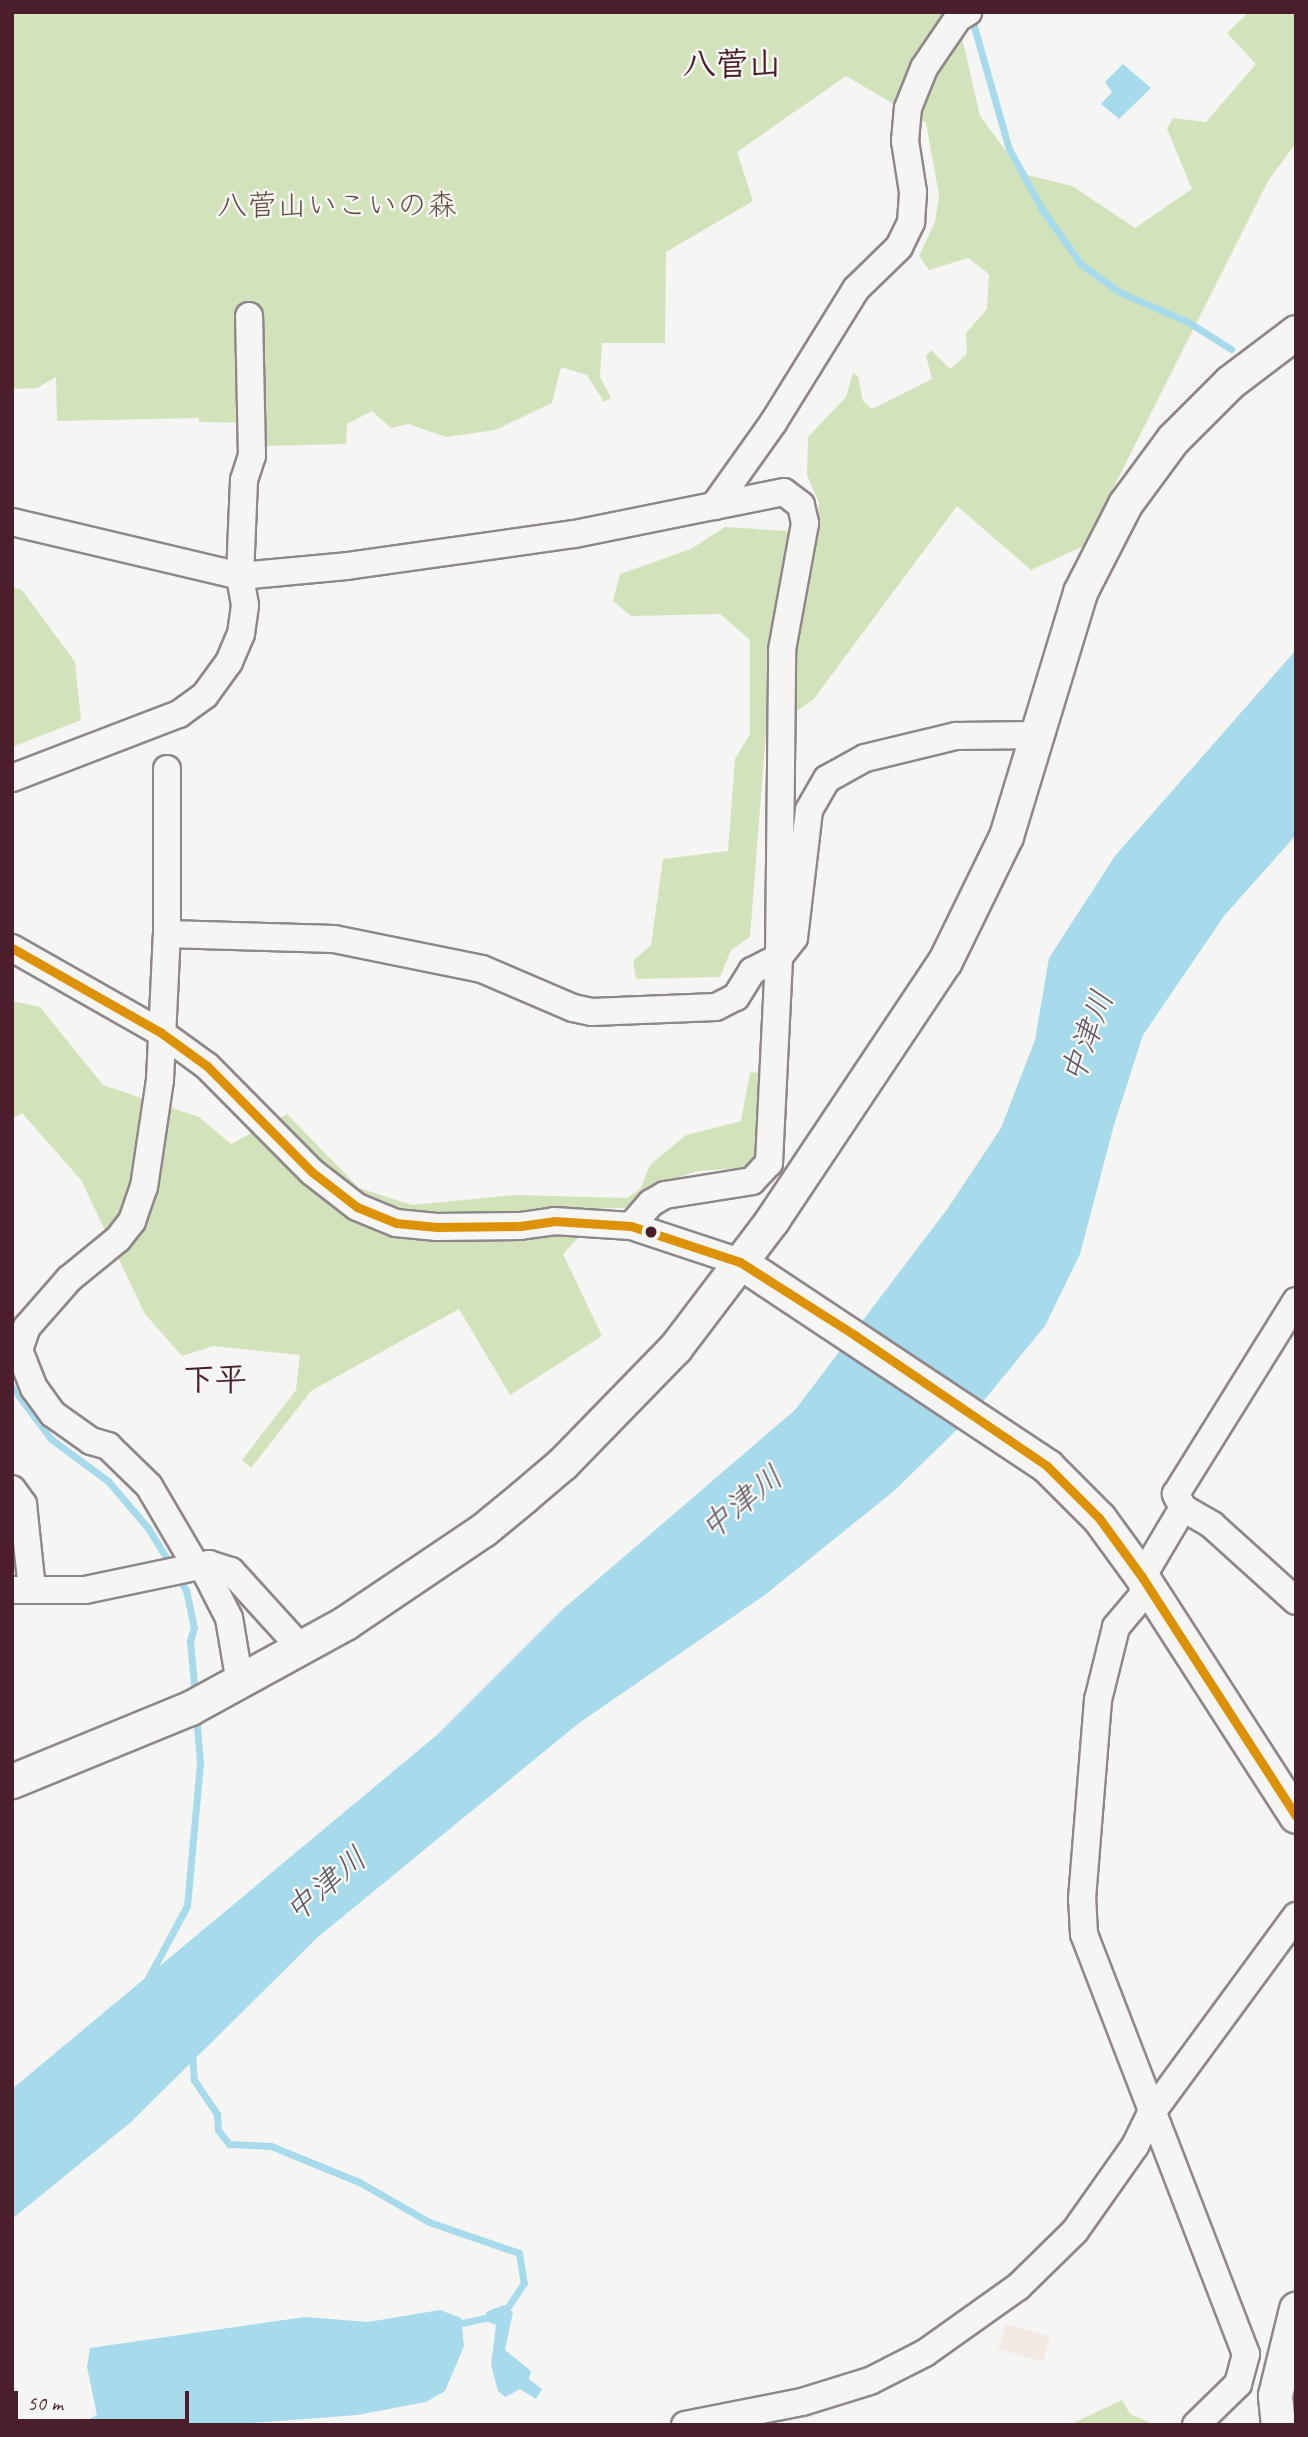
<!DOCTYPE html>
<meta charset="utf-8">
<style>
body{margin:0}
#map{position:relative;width:1308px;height:2437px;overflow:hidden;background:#f5f5f3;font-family:Caveat,"Klee One",sans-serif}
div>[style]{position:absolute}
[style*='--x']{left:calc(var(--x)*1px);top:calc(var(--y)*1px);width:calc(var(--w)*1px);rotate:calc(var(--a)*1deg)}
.built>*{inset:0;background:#f1e9e2;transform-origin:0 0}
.green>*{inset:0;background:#d2e3bb}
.water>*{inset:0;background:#a7daeb}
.stream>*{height:7px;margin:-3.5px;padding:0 3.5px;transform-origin:3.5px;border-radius:3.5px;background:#a7daeb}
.roads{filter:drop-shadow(2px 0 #8f8788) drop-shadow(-2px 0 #8f8788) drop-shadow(0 2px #8f8788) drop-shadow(0 -2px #8f8788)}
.minor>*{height:26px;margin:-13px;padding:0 13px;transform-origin:13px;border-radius:13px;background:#f5f5f3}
.tertiary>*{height:33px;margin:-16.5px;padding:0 16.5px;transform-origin:16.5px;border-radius:16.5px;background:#f5f5f3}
.bus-1>*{height:9px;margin:-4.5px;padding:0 4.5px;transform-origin:4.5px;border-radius:4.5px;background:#dd9206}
.dots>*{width:19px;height:19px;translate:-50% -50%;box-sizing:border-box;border:4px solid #f6f6f2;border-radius:50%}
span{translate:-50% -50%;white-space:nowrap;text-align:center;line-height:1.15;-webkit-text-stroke:5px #f6f6f2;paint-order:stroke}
.park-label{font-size:30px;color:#654c44}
.water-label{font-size:32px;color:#5c5463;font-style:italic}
.neighbourhood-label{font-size:32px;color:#4a1f2b;font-weight:700}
.quarter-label{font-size:33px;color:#4a1f2b;font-weight:700}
.frame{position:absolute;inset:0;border:14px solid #4a1f2b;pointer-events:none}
.scale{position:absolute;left:14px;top:2391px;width:175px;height:32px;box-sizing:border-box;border:4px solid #4a1f2b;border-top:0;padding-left:9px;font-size:21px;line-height:24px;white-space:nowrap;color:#4a1f2b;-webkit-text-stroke:5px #f6f6f2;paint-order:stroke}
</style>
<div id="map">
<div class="built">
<div style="left:1006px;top:2324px;width:46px;height:26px;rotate:16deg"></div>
</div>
<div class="green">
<div style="clip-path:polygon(12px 12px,949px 12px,961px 33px,980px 116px,1023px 174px,1072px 186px,1135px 228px,1192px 189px,1167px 129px,1173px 118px,1206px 122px,1256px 64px,1227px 33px,1249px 12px,1296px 12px,1296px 143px,1268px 181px,1084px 546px,1031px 570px,957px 506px,813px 700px,766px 732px,750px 937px,731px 950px,720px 977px,636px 979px,633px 961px,651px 945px,663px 859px,728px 851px,735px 759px,750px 734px,750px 640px,720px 614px,631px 616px,613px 601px,620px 574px,691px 549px,725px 527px,816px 533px,819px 503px,807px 475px,808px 437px,846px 397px,853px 373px,858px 376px,863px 401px,872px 409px,932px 379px,926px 356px,931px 350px,950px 369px,967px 354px,966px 333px,987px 309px,989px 274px,968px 258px,929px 270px,919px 256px,935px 222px,939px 195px,926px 123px,917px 118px,946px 58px,899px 107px,846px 76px,737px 152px,753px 201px,666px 252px,665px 343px,602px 343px,600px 377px,611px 398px,604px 402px,587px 375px,561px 367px,552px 403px,495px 430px,446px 437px,408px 424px,391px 428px,372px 411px,347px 424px,346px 444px,263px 446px,262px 423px,199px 422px,199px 418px,57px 421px,56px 377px,37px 388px,12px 389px)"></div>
<div style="clip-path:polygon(12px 587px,22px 590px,75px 662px,81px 720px,12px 747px)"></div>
<div style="clip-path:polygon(12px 1001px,40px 1007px,103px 1085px,199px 1117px,231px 1144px,287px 1114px,359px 1188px,412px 1205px,516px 1195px,627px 1198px,640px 1189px,650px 1165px,686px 1135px,741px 1121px,750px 1072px,759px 1073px,759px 1145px,756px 1156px,744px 1168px,697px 1171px,656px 1186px,630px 1208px,606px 1208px,563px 1254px,602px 1336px,510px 1395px,459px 1309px,311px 1391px,251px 1468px,242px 1460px,296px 1390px,300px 1355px,213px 1346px,182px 1356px,145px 1314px,81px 1180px,22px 1113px,12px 1119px)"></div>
<div style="clip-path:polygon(1122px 2400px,1130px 2414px,1156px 2425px,1069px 2425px)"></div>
</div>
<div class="water">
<div style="clip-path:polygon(1123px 64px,1151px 88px,1119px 119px,1101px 104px,1112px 92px,1105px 82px)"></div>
<div style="clip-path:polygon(1296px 650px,1296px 835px,1224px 916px,1143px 1035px,1114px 1125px,1080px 1254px,1045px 1326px,972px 1415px,894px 1491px,766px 1594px,579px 1723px,318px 1937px,131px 2122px,12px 2219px,12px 2089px,438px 1734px,562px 1610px,795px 1410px,948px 1208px,1001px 1128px,1035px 1040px,1049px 958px,1115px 856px)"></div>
<div style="clip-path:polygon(504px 2305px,513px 2312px,505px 2350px,531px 2371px,529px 2379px,542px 2389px,536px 2399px,520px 2389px,505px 2397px,498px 2391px,491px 2365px,496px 2325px,486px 2321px,486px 2312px)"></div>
<div style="clip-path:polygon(440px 2310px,461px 2318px,464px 2346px,445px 2391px,426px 2402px,357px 2415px,230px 2425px,84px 2422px,97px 2415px,87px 2367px,90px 2348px,305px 2317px,368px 2322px)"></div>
</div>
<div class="stream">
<div style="--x:971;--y:16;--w:138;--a:74.1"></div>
<div style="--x:1009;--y:149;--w:71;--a:61.3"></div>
<div style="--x:1043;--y:211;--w:65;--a:54.4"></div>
<div style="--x:1081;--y:264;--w:47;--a:36.4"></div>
<div style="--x:1119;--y:292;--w:75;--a:23.5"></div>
<div style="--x:1188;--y:322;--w:51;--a:32.1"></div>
<div style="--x:12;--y:1387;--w:65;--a:53.1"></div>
<div style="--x:51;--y:1439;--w:71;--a:36.4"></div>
<div style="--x:108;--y:1481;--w:62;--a:49.6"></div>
<div style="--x:148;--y:1528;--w:73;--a:58.5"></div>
<div style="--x:186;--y:1590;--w:38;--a:78"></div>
<div style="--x:194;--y:1627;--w:15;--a:106"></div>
<div style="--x:190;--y:1641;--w:54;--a:84.7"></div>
<div style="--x:146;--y:1982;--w:86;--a:-61.7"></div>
<div style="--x:187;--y:1906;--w:144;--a:-84.8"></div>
<div style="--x:200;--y:1763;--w:49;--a:-94.7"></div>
<div style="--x:192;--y:2053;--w:27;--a:86"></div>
<div style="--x:194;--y:2080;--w:41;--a:55.9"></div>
<div style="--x:217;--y:2114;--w:16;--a:86"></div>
<div style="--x:218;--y:2130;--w:18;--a:52"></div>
<div style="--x:229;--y:2144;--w:42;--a:2.7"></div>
<div style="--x:271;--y:2146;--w:97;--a:22.3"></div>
<div style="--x:361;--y:2183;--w:78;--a:29.8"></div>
<div style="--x:429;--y:2222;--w:95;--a:19"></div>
<div style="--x:519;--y:2253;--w:30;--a:81"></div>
<div style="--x:524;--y:2283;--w:37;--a:124"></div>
<div style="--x:503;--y:2314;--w:46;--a:167.5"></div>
</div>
<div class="roads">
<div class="minor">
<div style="--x:12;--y:522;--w:234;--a:13.3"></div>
<div style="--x:240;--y:576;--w:107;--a:-5.3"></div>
<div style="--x:347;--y:566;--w:230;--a:-8"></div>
<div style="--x:575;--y:534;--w:142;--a:-11.4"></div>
<div style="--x:714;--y:506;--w:102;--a:-54.6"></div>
<div style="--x:773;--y:423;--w:158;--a:-58.2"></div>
<div style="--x:856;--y:289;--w:60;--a:-44.3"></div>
<div style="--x:899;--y:247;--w:28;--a:-64"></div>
<div style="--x:911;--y:222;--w:30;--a:-86"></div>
<div style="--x:913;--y:192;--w:52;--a:-98.9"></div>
<div style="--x:905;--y:141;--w:33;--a:-85"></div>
<div style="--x:908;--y:108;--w:43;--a:-68.2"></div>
<div style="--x:924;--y:68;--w:60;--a:-55.8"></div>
<div style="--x:958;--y:18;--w:12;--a:-31"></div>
<div style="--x:12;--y:778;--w:179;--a:-21"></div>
<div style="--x:179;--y:714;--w:32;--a:-36"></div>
<div style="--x:205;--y:695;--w:41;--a:-54"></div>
<div style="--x:229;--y:662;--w:30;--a:-67"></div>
<div style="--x:241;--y:634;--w:29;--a:-82"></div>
<div style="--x:245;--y:605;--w:29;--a:-100"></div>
<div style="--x:240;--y:576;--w:96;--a:-87.6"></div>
<div style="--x:244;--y:480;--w:25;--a:-72"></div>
<div style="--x:252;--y:456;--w:140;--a:-91.2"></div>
<div style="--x:167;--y:934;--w:167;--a:1.7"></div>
<div style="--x:334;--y:939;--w:151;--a:11.5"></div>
<div style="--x:482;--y:969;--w:99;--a:23.2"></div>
<div style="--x:573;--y:1008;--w:19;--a:12"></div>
<div style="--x:592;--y:1012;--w:124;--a:-2.3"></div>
<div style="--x:716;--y:1007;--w:22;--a:-27"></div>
<div style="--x:736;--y:997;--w:31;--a:-58"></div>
<div style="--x:752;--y:971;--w:30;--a:-27"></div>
<div style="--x:779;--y:957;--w:24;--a:-52"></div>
<div style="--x:794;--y:938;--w:129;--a:-83.3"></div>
<div style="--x:809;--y:810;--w:36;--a:-60"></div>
<div style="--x:827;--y:779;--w:43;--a:-28.9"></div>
<div style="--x:865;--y:758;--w:94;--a:-13.6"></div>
<div style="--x:956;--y:736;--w:82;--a:-0.7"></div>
<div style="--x:12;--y:948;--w:170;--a:29.6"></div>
<div style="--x:160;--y:1032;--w:58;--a:35.9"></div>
<div style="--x:207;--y:1066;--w:149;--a:45.3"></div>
<div style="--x:312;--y:1172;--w:57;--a:37.9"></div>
<div style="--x:357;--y:1207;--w:42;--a:22.3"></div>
<div style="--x:396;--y:1223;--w:41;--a:5.6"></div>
<div style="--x:437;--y:1227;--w:83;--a:-0.7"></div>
<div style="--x:520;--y:1226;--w:34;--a:-8"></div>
<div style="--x:554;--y:1221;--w:77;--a:3.7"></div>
<div style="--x:631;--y:1226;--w:115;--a:18.3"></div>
<div style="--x:631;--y:1226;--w:30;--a:-49"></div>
<div style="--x:651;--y:1203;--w:16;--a:-30"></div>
<div style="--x:665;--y:1195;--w:88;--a:-9.1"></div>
<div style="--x:752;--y:1181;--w:25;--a:-47"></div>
<div style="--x:769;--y:1163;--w:206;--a:-87.2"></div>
<div style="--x:779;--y:957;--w:307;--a:-89.4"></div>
<div style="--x:782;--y:650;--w:129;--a:-79.7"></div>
<div style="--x:805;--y:523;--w:18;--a:-103"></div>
<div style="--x:801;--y:505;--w:21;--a:-143"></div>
<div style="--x:784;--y:492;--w:71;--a:168.7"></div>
<div style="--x:19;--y:1350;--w:24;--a:-71"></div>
<div style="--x:27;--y:1327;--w:64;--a:-48.8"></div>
<div style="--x:69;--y:1279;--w:63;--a:-39.2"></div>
<div style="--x:118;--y:1239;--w:23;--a:-52"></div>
<div style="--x:132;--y:1221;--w:36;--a:-71"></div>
<div style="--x:144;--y:1187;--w:108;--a:-81.5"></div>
<div style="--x:160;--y:1080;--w:146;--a:-87.3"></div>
<div style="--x:167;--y:934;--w:165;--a:-90"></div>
<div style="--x:12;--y:1353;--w:8;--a:-23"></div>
<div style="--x:19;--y:1350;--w:41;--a:68.5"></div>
<div style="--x:34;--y:1388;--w:32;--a:54"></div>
<div style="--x:53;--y:1414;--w:47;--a:35.4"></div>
<div style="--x:91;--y:1441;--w:18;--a:16"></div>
<div style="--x:108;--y:1446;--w:57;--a:44.3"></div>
<div style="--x:149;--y:1486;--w:93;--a:59.6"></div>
<div style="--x:12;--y:1489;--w:19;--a:54"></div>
<div style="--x:23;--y:1504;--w:86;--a:84"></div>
<div style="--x:1183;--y:1508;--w:16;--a:-117"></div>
<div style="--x:1176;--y:1494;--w:227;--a:-58.1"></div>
<div style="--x:202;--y:1565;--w:59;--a:63"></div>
<div style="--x:229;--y:1618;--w:66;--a:80.4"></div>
<div style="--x:12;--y:1590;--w:73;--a:0"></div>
<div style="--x:85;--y:1590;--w:127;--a:-11.8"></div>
<div style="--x:209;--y:1564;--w:23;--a:18"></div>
<div style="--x:231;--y:1571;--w:107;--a:47.7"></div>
<div style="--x:685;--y:2425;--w:119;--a:-11.1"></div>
<div style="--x:802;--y:2402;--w:71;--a:-17.2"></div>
<div style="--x:870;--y:2381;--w:62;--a:-27"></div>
<div style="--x:925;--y:2353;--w:114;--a:-35.4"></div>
<div style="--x:1018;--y:2287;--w:80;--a:-44.5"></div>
<div style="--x:1075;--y:2231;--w:104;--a:-54.8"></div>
<div style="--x:1135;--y:2146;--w:34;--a:-64"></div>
<div style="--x:1150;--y:2115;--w:247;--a:-53.7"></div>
<div style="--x:1196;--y:2425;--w:59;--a:-44.3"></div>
<div style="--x:1238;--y:2384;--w:31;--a:-75"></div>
<div style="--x:1246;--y:2354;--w:450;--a:-111.1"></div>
<div style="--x:1084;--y:1934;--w:35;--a:-93"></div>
<div style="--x:1082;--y:1899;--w:200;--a:-85.4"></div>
<div style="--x:1098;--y:1700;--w:75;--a:-76.1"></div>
<div style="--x:1116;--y:1627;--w:42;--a:-49.8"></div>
<div style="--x:1143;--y:1595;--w:18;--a:-93"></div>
<div style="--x:1142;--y:1577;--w:80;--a:-59.3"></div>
<div style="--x:1183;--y:1508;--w:34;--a:30"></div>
<div style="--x:1212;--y:1525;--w:113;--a:42.1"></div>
</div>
<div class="tertiary">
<div style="--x:740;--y:1262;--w:369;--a:33.6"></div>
<div style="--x:1047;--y:1466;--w:74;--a:45"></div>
<div style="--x:1099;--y:1518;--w:73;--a:53.9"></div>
<div style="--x:1142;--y:1577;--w:284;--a:57.2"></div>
<div style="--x:12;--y:1781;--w:192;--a:-22.3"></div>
<div style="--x:190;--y:1708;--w:177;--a:-28.7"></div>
<div style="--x:345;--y:1623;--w:166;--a:-34"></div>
<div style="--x:483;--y:1530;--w:52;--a:-39.5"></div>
<div style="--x:523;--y:1497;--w:52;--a:-40.4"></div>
<div style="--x:563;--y:1463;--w:161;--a:-45.8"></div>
<div style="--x:675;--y:1348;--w:161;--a:-52.8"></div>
<div style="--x:772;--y:1220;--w:311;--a:-56.3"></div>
<div style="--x:945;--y:961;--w:139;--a:-64"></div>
<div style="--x:1006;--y:836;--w:255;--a:-73.1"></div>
<div style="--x:1080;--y:592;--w:99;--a:-62.9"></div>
<div style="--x:1125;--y:504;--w:81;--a:-53.6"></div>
<div style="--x:1173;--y:439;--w:81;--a:-45"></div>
<div style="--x:1230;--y:382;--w:83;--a:-37.1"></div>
<div style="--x:1278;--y:2425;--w:30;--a:-96"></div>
<div style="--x:1275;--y:2395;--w:89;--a:-76.3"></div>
</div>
</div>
<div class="bus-1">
<div style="--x:12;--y:948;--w:170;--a:29.6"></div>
<div style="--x:160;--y:1032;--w:58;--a:35.9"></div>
<div style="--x:207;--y:1066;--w:149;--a:45.3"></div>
<div style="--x:312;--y:1172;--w:57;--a:37.9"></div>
<div style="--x:357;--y:1207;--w:42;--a:22.3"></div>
<div style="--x:396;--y:1223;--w:41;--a:5.6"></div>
<div style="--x:437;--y:1227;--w:83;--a:-0.7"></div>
<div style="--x:520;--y:1226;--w:34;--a:-8"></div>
<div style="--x:554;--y:1221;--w:77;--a:3.7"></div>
<div style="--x:631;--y:1226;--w:115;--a:18.3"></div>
<div style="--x:740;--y:1262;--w:138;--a:32.5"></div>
<div style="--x:856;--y:1336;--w:231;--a:34.2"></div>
<div style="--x:1047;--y:1466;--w:74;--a:45"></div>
<div style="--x:1099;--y:1518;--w:73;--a:53.9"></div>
<div style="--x:1142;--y:1577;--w:284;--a:57.2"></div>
</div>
<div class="dots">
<div style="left:651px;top:1232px;background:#4a1f2b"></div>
</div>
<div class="park-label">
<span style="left:337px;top:205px">八菅山いこいの森</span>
</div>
<div class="water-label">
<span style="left:1088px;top:1037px;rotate:-70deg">中津川</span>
<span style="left:742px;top:1503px;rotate:-39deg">中津川</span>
<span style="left:326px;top:1885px;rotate:-40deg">中津川</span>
</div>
<div class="neighbourhood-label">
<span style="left:215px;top:1380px">下平</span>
</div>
<div class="quarter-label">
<span style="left:732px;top:65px">八菅山</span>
</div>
<div class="frame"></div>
<div class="scale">50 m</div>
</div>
